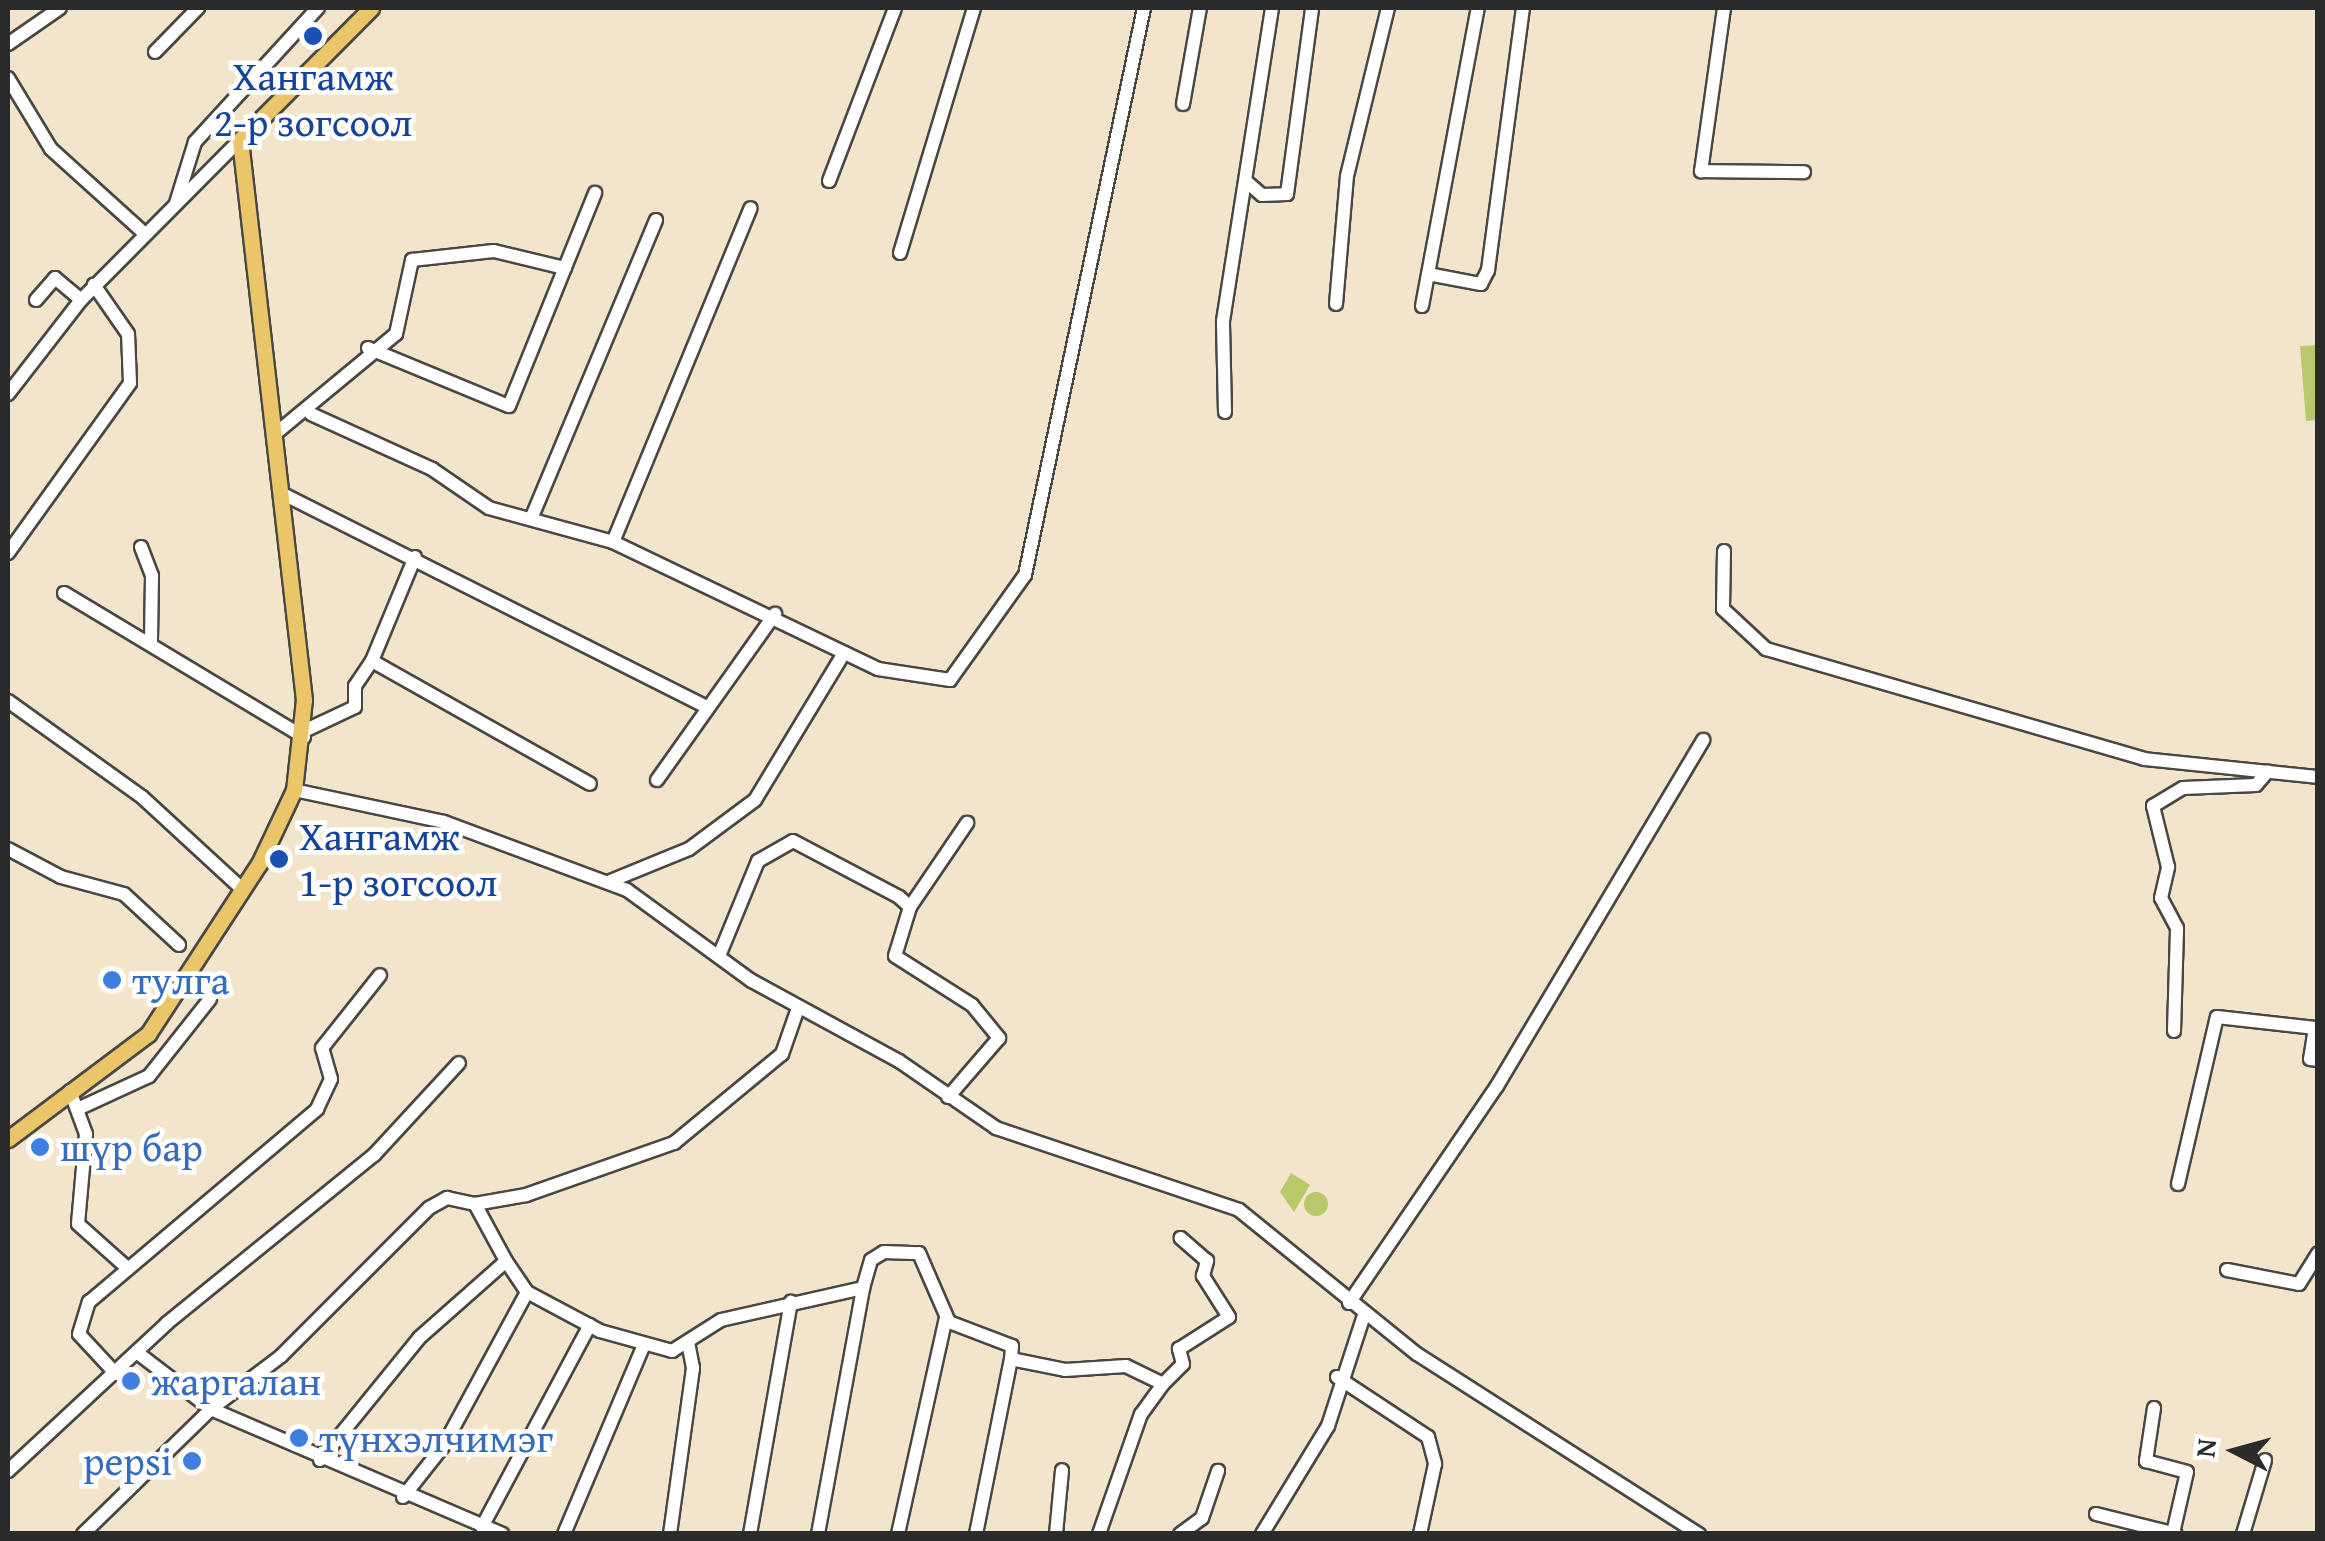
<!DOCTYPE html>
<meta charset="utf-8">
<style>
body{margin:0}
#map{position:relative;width:2325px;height:1541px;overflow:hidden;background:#f3e5cc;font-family:"Gentium Book Plus",serif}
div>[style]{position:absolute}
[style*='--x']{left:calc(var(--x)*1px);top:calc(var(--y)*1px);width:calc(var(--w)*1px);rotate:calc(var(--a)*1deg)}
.green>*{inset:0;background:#b9c86a}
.round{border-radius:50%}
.roads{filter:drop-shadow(2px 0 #494743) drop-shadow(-2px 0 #494743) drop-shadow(0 2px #494743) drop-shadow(0 -2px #494743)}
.minor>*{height:12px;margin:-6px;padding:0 6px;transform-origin:6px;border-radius:6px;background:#fff}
.major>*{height:15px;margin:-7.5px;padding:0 7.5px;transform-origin:7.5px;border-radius:7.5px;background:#ebc669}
.dots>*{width:28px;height:28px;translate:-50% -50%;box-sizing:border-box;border:5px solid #fff;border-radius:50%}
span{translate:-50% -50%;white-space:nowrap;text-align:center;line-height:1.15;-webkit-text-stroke:9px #fff;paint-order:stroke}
.transit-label{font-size:40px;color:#164399}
.left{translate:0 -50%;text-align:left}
.shop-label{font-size:40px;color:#366cbe}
.right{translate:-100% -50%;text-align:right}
.frame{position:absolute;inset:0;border:10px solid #2b2b2b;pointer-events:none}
.north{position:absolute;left:2185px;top:1401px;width:100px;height:100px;-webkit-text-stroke:8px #fff;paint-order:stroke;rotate:276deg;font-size:28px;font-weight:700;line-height:40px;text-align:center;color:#2b2b2b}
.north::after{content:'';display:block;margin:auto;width:35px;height:45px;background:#2b2b2b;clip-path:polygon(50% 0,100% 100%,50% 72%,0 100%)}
</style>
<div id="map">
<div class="green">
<div style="clip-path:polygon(2317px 345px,2317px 420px,2306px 421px,2300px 346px)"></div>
<div style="clip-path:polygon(1291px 1173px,1310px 1185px,1294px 1212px,1280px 1192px)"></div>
<div class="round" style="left:1304px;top:1192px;width:24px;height:24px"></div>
</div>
<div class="roads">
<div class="minor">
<div style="--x:1724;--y:8;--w:165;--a:98"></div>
<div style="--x:1701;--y:171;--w:103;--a:0.6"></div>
<div style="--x:8;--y:44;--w:63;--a:-34.7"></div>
<div style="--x:155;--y:52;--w:62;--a:-45.7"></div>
<div style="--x:8;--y:78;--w:83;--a:58.8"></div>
<div style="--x:51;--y:149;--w:127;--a:42.1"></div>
<div style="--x:1183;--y:104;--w:97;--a:-80"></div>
<div style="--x:829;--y:181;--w:185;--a:-69.1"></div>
<div style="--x:1248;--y:183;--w:18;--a:41"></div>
<div style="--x:1262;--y:195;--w:25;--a:-2"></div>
<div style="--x:1287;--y:194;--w:188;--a:-82.3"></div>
<div style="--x:176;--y:203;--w:64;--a:-72.7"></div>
<div style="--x:195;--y:142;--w:182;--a:-47.5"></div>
<div style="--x:900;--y:253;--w:256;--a:-73.2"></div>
<div style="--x:1428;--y:274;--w:54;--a:10.7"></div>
<div style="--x:1481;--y:284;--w:16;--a:-63"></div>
<div style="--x:1488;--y:270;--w:264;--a:-82.4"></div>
<div style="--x:36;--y:300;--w:29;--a:-49"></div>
<div style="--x:55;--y:278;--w:34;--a:40"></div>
<div style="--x:1336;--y:304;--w:128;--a:-85.1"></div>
<div style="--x:1347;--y:176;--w:173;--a:-76.3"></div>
<div style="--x:1422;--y:306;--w:303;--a:-79.4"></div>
<div style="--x:368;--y:348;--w:152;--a:22.4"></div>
<div style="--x:509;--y:406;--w:230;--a:-68"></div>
<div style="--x:8;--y:394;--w:119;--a:-52.2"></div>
<div style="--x:81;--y:300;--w:226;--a:-45.2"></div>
<div style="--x:1225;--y:412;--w:91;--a:-91.3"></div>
<div style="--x:1223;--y:321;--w:317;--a:-81.1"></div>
<div style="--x:311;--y:414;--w:133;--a:24.4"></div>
<div style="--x:432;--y:469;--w:69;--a:34.4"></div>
<div style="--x:489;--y:508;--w:129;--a:15.3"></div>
<div style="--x:613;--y:542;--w:294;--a:25.6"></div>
<div style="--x:878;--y:669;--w:73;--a:8.7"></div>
<div style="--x:950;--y:680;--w:129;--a:-54.5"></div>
<div style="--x:1025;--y:575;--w:579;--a:-78.15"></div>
<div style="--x:275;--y:434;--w:157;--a:-39.6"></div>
<div style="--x:396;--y:334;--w:76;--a:-77.8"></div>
<div style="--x:412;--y:260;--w:82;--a:-6.3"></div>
<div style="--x:494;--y:251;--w:73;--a:13.5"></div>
<div style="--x:281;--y:493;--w:474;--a:26.7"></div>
<div style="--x:531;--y:519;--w:324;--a:-67.3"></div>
<div style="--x:613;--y:542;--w:361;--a:-67.6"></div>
<div style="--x:141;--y:547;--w:31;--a:69"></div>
<div style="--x:152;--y:576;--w:67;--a:90.9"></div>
<div style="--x:1724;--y:551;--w:58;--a:91"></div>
<div style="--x:1723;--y:609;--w:59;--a:42.9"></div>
<div style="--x:1766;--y:649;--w:394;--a:16.2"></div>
<div style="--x:2144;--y:759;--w:175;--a:5.9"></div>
<div style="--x:8;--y:553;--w:209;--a:-54.3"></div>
<div style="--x:130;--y:383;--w:49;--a:-92.3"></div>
<div style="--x:128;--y:334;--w:60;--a:-124.8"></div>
<div style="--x:415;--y:557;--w:113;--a:112.5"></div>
<div style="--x:372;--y:661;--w:250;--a:29.4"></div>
<div style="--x:64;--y:593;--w:280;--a:31"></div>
<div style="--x:8;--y:701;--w:165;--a:35.6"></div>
<div style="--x:142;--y:797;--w:137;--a:42.6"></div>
<div style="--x:304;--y:731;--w:56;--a:-25.2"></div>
<div style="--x:355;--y:707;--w:21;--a:-90"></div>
<div style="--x:355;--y:686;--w:30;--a:-56"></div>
<div style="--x:657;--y:780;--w:204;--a:-54.6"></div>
<div style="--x:294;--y:790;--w:153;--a:12"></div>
<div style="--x:444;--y:822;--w:195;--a:20.4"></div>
<div style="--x:627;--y:890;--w:155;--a:36.1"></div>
<div style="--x:752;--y:981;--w:167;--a:28.6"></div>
<div style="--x:899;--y:1061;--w:118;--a:34.6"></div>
<div style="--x:996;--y:1128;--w:256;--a:18.6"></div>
<div style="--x:1239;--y:1210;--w:229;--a:39"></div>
<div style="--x:1417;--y:1354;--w:335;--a:32.6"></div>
<div style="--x:8;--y:849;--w:60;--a:27.8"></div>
<div style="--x:61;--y:877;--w:65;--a:15.1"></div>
<div style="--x:124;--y:894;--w:75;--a:42.8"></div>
<div style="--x:608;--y:882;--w:87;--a:-22.2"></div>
<div style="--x:689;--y:849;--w:82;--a:-36.6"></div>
<div style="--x:755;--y:800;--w:172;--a:-58.8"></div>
<div style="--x:910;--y:907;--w:102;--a:-55.8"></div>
<div style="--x:719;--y:956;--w:103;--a:-67.7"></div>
<div style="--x:758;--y:861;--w:40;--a:-29.7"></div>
<div style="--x:793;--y:841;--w:120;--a:27.8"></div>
<div style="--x:899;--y:897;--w:15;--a:42"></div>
<div style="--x:910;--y:907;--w:51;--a:107"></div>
<div style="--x:895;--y:956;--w:91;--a:32.5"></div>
<div style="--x:972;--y:1005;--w:43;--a:50.7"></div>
<div style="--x:999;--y:1038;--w:78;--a:130.8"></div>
<div style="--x:2174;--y:1031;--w:103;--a:-88.3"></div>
<div style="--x:2177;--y:928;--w:34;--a:-118"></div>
<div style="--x:2161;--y:898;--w:32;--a:-77"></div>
<div style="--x:2168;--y:867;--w:63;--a:-103.8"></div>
<div style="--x:2153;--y:806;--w:35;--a:-31"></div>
<div style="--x:2183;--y:788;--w:73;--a:-2.4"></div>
<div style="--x:2256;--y:785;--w:18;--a:-49"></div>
<div style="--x:70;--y:1091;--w:46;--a:69.6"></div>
<div style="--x:86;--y:1134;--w:90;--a:95.1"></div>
<div style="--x:78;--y:1224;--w:62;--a:41.7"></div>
<div style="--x:82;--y:1107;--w:74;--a:-24.8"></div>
<div style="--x:149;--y:1076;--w:98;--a:-51.6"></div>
<div style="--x:2178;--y:1184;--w:171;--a:-76.9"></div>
<div style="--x:2217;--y:1017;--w:99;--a:6.4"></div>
<div style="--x:2315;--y:1028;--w:31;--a:99"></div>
<div style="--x:2310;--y:1059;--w:8;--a:7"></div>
<div style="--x:506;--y:1261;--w:37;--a:56"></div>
<div style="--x:527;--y:1292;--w:83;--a:28.1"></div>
<div style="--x:600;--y:1331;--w:75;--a:15.5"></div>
<div style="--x:672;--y:1351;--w:58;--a:-32.3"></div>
<div style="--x:721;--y:1320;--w:146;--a:-12.7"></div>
<div style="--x:863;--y:1288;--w:29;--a:-74"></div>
<div style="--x:871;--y:1260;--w:15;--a:-32"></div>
<div style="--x:884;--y:1252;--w:35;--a:2"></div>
<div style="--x:919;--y:1253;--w:75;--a:66.5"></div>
<div style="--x:949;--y:1322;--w:67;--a:20.9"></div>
<div style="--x:1012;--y:1346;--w:13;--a:94"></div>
<div style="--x:1011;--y:1359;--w:55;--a:11.5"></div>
<div style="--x:1065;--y:1370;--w:61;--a:-3.8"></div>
<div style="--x:1126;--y:1366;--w:41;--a:25.9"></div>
<div style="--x:1163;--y:1384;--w:37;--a:126"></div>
<div style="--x:1141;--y:1414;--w:127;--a:109.3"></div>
<div style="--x:2227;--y:1270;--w:73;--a:11"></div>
<div style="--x:2299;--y:1284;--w:36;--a:-58"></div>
<div style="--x:1349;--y:1303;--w:263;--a:-55.7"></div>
<div style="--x:1497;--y:1086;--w:403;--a:-59.2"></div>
<div style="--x:139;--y:1354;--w:91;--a:37.4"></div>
<div style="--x:211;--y:1409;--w:88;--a:-37.1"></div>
<div style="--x:281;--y:1356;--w:209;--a:-45"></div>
<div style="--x:429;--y:1208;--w:21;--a:-29"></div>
<div style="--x:447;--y:1198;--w:29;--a:12"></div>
<div style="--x:475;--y:1204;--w:52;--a:-10"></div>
<div style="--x:526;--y:1195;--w:157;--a:-19.4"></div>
<div style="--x:674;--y:1143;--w:140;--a:-39.5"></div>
<div style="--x:782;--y:1054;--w:49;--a:-70.8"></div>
<div style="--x:116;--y:1374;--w:54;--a:-132.8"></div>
<div style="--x:79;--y:1334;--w:34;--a:-73"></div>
<div style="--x:89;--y:1302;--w:299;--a:-40.2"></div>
<div style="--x:317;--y:1109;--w:33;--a:-65"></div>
<div style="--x:331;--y:1079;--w:32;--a:-106"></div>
<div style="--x:322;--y:1048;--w:93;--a:-51.5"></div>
<div style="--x:1337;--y:1377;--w:109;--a:33.4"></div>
<div style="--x:1428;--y:1437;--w:28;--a:75"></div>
<div style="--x:1435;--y:1464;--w:72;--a:102.1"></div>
<div style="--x:1163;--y:1384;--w:28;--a:-45"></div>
<div style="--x:1183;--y:1364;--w:16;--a:-105"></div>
<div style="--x:1179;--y:1349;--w:59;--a:-32.6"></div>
<div style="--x:1229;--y:1317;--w:49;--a:-122.4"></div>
<div style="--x:1203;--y:1276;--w:16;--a:-75"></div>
<div style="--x:1207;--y:1261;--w:35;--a:-139"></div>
<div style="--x:2154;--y:1408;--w:54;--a:98.6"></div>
<div style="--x:2146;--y:1461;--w:42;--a:15"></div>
<div style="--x:2187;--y:1472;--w:63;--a:102.9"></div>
<div style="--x:320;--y:1460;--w:157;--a:-50.9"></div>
<div style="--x:419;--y:1338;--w:116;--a:-41.5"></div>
<div style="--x:506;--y:1261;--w:65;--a:-118.5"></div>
<div style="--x:8;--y:1471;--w:217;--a:-42.9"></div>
<div style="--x:167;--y:1323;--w:267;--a:-39.1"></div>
<div style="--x:374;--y:1155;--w:125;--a:-47.3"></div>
<div style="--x:403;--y:1497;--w:66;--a:-51.7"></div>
<div style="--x:444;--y:1445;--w:174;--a:-61.5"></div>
<div style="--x:2096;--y:1514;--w:82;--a:14"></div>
<div style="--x:482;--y:1527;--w:229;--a:-61.9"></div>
<div style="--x:83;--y:1534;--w:179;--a:-44.3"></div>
<div style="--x:211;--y:1409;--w:317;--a:23.2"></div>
<div style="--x:564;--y:1534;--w:203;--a:-67.1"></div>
<div style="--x:670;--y:1534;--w:168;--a:-82.1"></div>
<div style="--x:693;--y:1368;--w:26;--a:-101"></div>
<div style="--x:750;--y:1534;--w:236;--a:-80"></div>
<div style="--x:818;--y:1534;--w:250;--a:-79.6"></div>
<div style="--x:898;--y:1534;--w:222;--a:-77.5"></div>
<div style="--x:976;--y:1534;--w:178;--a:-78.7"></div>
<div style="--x:1056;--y:1534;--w:64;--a:-84.6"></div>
<div style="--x:1180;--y:1534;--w:27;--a:-36"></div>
<div style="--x:1202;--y:1518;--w:50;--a:-71.2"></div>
<div style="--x:1262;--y:1534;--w:127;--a:-58.6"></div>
<div style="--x:1328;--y:1426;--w:117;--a:-72"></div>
<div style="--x:2243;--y:1534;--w:77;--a:-73.4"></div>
</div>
<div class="major">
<div style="--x:8;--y:1139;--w:175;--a:-36.9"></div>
<div style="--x:148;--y:1034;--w:203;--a:-56.9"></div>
<div style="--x:259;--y:864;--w:82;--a:-64.7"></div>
<div style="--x:294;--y:790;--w:91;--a:-83.7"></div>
<div style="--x:304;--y:700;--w:564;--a:-96.52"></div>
<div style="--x:240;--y:140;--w:186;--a:-45.2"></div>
</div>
</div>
<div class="dots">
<div style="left:313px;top:36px;background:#1a4fb4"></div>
<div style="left:279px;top:859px;background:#1a4fb4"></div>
<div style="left:112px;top:980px;background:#3f7fe0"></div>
<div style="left:40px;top:1147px;background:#3f7fe0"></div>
<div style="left:131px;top:1381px;background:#3f7fe0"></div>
<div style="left:299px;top:1438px;background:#3f7fe0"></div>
<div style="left:192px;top:1461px;background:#3f7fe0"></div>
</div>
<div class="transit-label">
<span style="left:313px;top:99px">Хангамж<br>2-р зогсоол</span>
<span class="left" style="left:299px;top:859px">Хангамж<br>1-р зогсоол</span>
</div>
<div class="shop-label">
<span class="left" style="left:132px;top:980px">тулга</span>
<span class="left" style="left:60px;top:1147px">шүр бар</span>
<span class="left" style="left:151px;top:1381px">жаргалан</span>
<span class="left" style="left:319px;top:1438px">түнхэлчимэг</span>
<span class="right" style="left:172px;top:1461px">pepsi</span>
</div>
<div class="frame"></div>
<div class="north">N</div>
</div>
